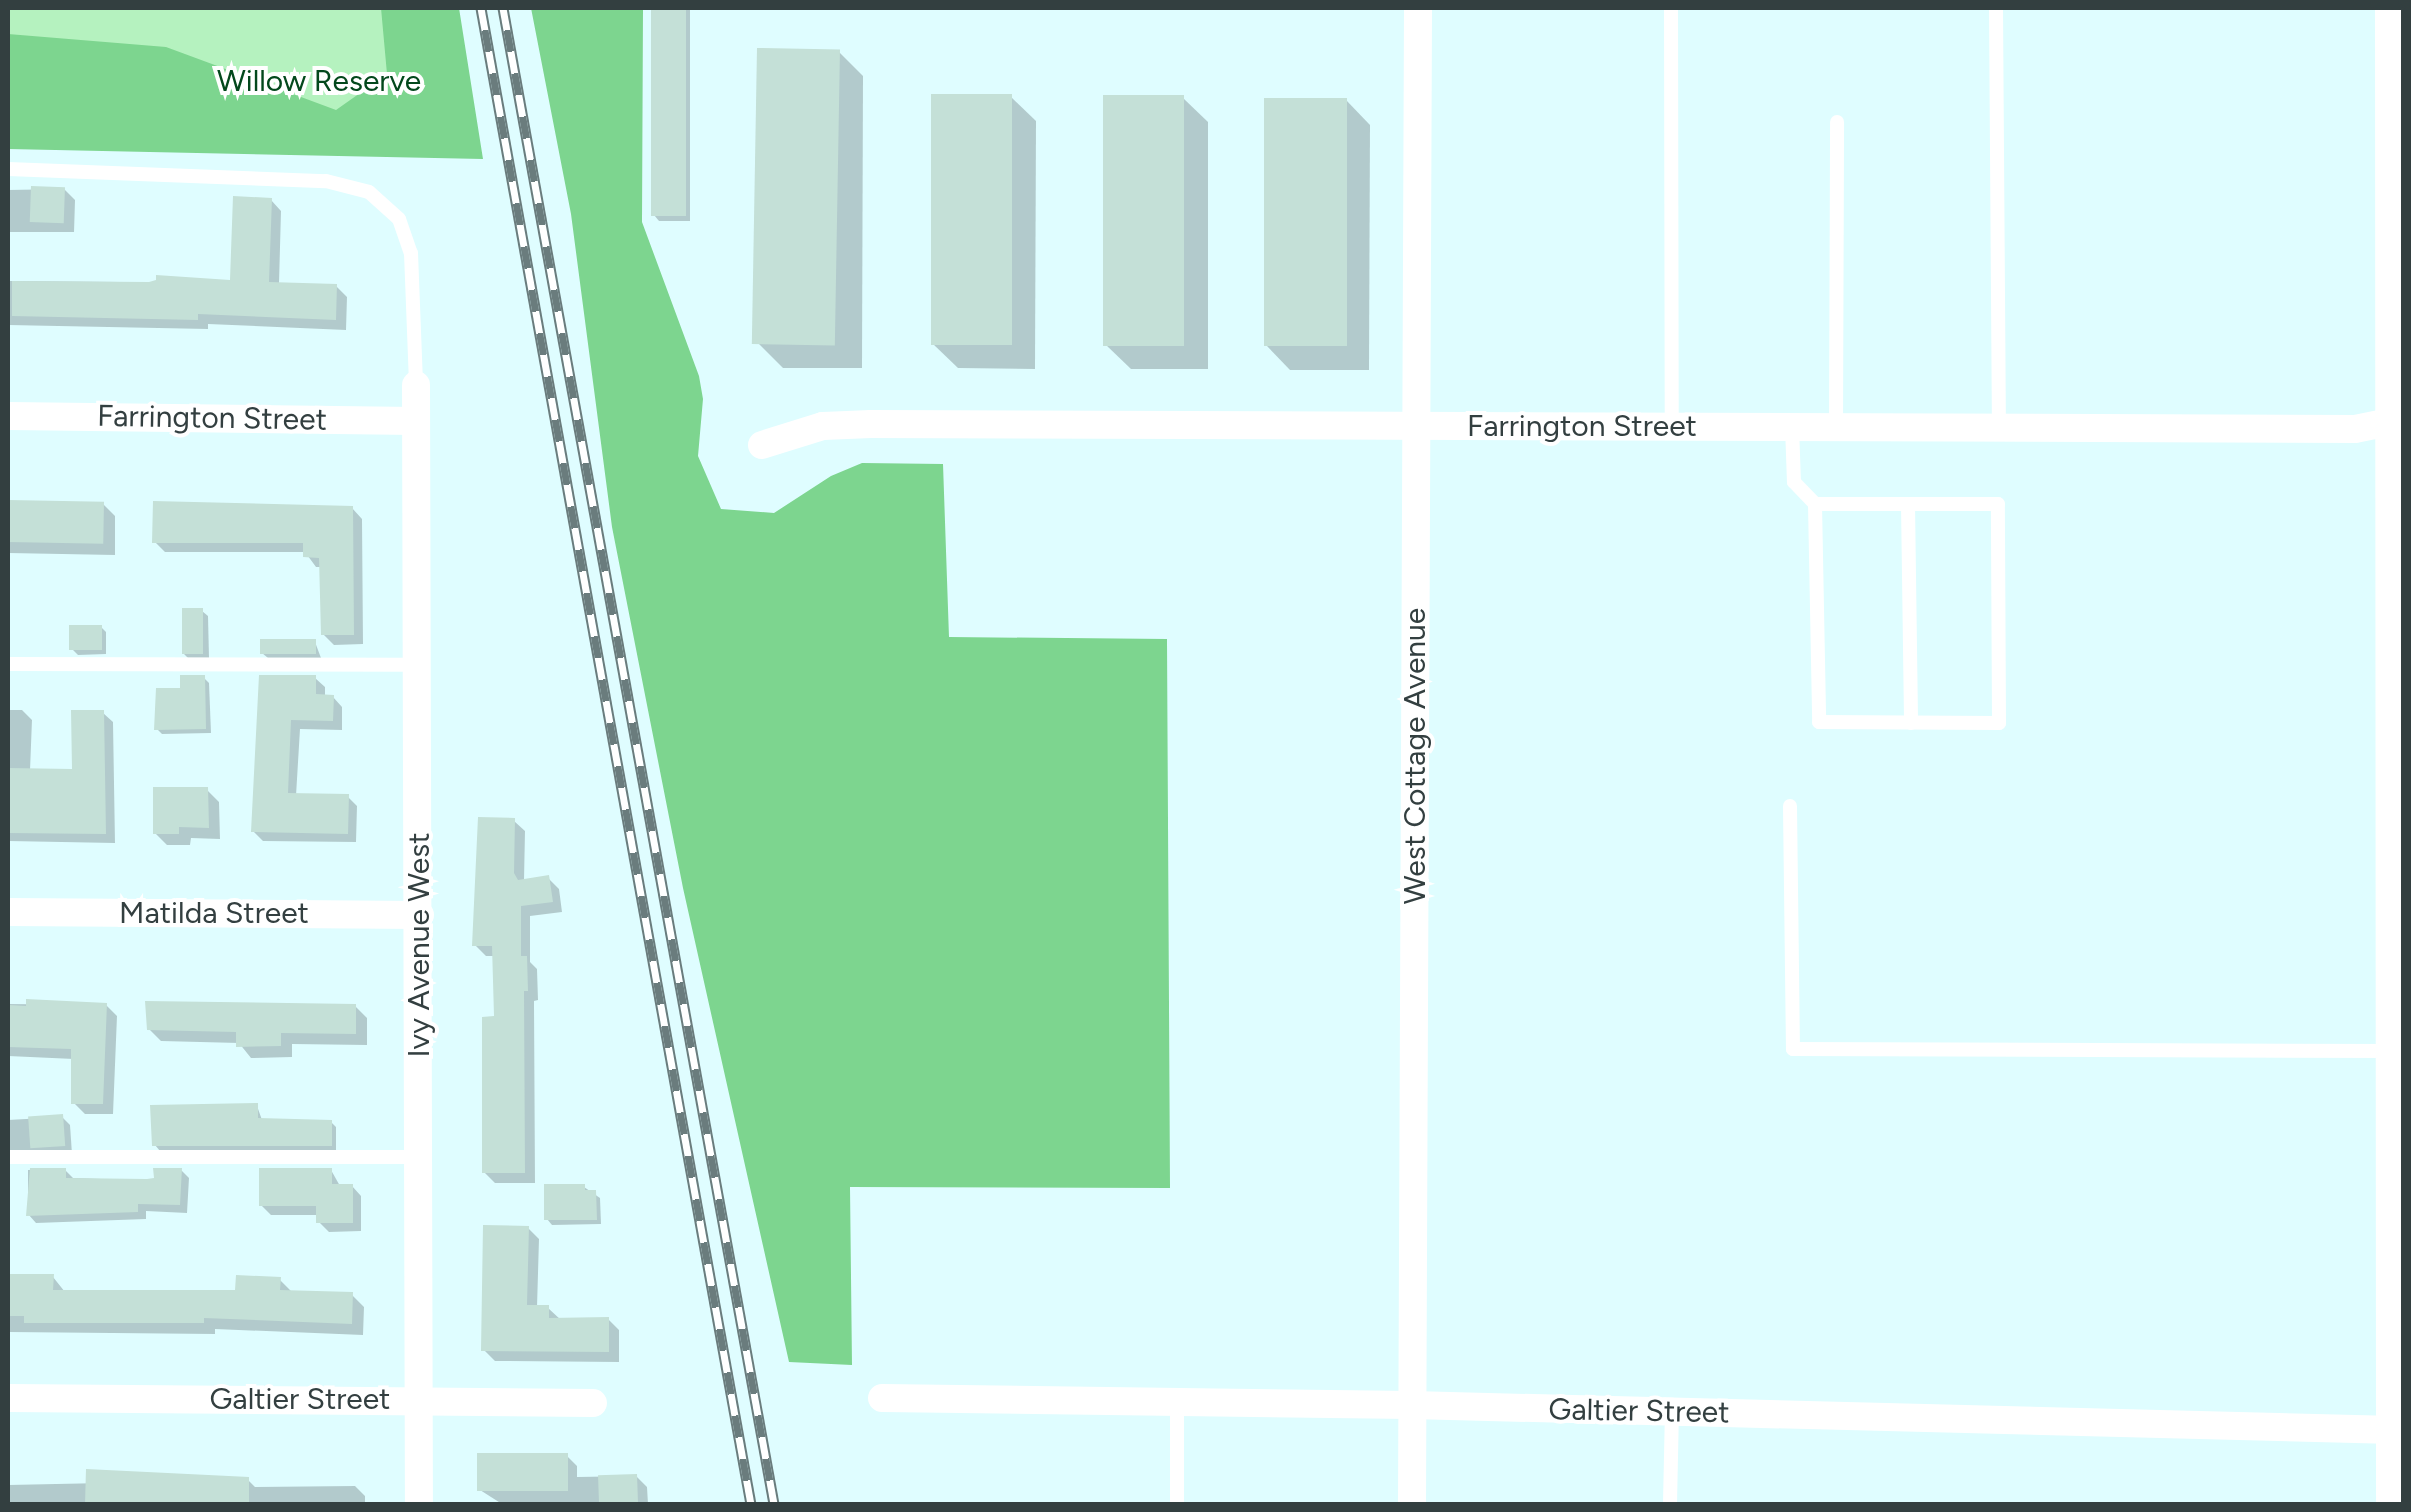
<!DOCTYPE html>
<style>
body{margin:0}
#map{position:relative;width:2411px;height:1512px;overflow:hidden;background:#dffdff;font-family:Figtree,sans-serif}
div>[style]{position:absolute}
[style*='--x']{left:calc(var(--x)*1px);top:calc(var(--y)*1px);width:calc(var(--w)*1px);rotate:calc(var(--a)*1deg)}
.green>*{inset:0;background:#b5f2bf;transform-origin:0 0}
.forest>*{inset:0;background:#7dd58f}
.shadow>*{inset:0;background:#0003}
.building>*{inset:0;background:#c4e0d7;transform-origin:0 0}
.lane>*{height:14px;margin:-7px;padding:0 7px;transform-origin:7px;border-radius:7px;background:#fff}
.street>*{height:28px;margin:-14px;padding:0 14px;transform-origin:14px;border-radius:14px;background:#fff}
.secondary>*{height:38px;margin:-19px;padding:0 19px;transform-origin:19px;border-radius:19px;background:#fff}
.rail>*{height:11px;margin-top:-5.5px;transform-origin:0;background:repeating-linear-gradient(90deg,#fff 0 22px,#6a7c7d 0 44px);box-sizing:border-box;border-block:2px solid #6a7c7d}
span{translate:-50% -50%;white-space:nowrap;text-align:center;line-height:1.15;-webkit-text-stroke:8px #fff;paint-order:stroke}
.park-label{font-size:30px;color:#03481c}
.street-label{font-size:30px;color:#333f40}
.frame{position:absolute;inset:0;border:10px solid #333f40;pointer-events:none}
</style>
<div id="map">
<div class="green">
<div style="left:8px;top:8px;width:414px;height:141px"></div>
</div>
<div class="forest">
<div style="clip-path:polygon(381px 8px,459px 8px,483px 159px,8px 149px,8px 34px,166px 47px,336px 110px,387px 74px)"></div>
<div style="clip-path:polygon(531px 8px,643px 8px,642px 222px,699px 376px,703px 399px,698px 456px,721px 509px,774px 513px,831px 476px,862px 463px,943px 464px,949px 637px,1167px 639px,1170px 1188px,850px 1187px,852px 1365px,789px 1362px,683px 888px,612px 527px,571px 214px)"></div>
</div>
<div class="shadow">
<div style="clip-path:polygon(654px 8px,690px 8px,690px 221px,659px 221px,654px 215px)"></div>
<div style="clip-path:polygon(838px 51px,863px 76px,862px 368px,783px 368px,758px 343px)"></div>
<div style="clip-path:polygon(1011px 97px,1036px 121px,1035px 369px,958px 368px,933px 344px)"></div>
<div style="clip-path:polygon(1183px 98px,1208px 122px,1208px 369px,1131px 369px,1106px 345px)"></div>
<div style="clip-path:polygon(1346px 100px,1370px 125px,1369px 370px,1290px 370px,1266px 345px)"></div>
<div style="clip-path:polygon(64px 189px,75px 200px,74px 232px,8px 232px,8px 190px)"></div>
<div style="clip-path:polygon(271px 200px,281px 211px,279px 284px,336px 286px,347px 297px,346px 330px,208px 324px,208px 329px,8px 325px,8px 281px,233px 283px)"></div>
<div style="clip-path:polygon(8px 504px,103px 504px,115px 516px,115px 555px,8px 553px)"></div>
<div style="clip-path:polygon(352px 508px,362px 519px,363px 644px,334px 645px,323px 634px,322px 567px,316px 567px,305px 552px,165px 552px,155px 542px)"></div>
<div style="clip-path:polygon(202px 611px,208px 616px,209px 658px,188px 658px,183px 653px)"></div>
<div style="clip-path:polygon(101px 627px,106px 632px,106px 654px,78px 655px,72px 649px)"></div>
<div style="clip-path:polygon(315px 642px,321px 658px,268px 658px,262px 653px)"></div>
<div style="clip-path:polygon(204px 678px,209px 683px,211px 733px,162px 734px,157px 729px,182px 690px)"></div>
<div style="clip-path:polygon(261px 678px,315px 678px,325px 687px,325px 697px,333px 697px,342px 707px,342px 730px,300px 729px,296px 796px,348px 797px,357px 806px,356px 842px,263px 841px,253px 831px)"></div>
<div style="clip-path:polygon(8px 710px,22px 710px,32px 720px,30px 771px,74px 772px,103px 713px,113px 722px,115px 843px,8px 841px)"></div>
<div style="clip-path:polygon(207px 790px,219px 802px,220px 839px,191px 838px,190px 845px,167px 845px,155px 833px)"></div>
<div style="clip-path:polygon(514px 821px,525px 831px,524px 881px,548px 878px,559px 889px,562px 912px,530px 916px,530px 962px,537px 969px,538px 1000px,534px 1001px,535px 1183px,495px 1183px,484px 1172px,497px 1019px,495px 956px,486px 956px,475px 945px)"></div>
<div style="clip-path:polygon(8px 1004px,106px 1005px,117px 1016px,113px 1114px,85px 1114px,74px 1103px,74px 1059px,8px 1056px)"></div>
<div style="clip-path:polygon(355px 1006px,367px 1018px,367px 1045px,292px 1044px,292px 1057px,251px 1058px,239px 1043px,161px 1041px,149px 1029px)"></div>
<div style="clip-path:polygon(257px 1106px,262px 1120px,331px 1122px,336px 1127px,336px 1151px,160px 1151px,155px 1145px)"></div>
<div style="clip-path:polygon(62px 1117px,70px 1125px,72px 1154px,8px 1154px,8px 1120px)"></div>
<div style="clip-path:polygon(28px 1170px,65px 1170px,73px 1178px,156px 1181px,181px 1170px,189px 1178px,187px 1213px,146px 1211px,146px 1219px,36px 1223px,28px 1214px)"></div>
<div style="clip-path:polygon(331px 1170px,340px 1186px,352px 1186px,361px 1196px,361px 1231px,329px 1232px,319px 1222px,319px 1215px,271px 1215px,261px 1205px)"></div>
<div style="clip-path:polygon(584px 1187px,600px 1198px,601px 1224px,552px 1225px,547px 1219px)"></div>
<div style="clip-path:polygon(528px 1228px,539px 1239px,537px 1308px,548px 1308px,561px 1320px,608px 1319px,619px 1330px,619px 1362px,495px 1361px,484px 1350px)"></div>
<div style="clip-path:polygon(53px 1277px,65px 1292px,237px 1292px,280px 1280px,292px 1292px,352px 1295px,364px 1307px,363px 1335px,215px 1329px,215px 1334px,8px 1332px,8px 1291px)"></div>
<div style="clip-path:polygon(566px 1455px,577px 1466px,577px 1477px,636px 1476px,647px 1487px,648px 1504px,502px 1504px,480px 1490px)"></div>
<div style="clip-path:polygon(248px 1480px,255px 1487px,355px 1486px,365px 1496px,365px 1504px,8px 1504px,8px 1485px)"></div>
</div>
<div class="building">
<div style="left:651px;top:8px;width:35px;height:208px"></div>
<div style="left:757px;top:48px;width:83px;height:296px;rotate:1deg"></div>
<div style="left:931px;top:94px;width:81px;height:251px"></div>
<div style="left:1103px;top:95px;width:81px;height:251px"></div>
<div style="left:1264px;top:98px;width:83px;height:248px"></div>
<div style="left:31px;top:186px;width:34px;height:36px;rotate:2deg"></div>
<div style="clip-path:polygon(233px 196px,272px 198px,269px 282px,337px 284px,336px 320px,198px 314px,198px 320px,12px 316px,12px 281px,149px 282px,156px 280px,156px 275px,230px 280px)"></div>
<div style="left:8px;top:500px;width:96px;height:42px;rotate:1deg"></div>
<div style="clip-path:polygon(153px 501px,353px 506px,354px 635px,321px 635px,319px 558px,303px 557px,303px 543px,152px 543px)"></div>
<div style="left:182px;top:608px;width:21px;height:46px"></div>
<div style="left:69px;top:625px;width:33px;height:25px"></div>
<div style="left:316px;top:639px;width:15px;height:56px;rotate:90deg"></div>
<div style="clip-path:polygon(180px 675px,205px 675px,206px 729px,154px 730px,156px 688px,180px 688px)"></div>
<div style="clip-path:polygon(259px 675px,316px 675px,316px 694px,334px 695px,333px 721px,291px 720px,288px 793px,349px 794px,348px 834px,251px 832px)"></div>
<div style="clip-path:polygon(71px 710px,104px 710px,106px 834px,8px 833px,8px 768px,72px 769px)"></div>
<div style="clip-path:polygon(153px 787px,208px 787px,209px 828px,179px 827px,179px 834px,153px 834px)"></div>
<div style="clip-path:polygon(478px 817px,515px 818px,514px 873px,518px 880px,549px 875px,553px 902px,521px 906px,521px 956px,527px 956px,528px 991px,524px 991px,525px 1173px,482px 1173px,482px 1017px,494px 1016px,492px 946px,472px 946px)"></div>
<div style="clip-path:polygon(26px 999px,107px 1003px,103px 1104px,71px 1104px,71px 1049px,8px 1047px,9px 1005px,26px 1006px)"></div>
<div style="clip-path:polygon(145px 1001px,356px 1004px,356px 1034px,281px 1033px,281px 1046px,236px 1047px,236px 1032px,147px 1030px)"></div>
<div style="clip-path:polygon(258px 1103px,258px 1118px,332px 1120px,332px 1146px,152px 1146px,150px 1105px)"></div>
<div style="left:63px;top:1114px;width:32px;height:35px;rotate:86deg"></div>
<div style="clip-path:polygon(30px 1168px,66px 1168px,66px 1178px,147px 1179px,154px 1178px,153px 1168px,182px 1168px,180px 1205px,138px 1204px,138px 1212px,26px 1216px)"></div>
<div style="clip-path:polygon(259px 1168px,332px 1168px,332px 1184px,353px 1184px,353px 1223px,316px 1223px,316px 1206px,259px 1206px)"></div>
<div style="clip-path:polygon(544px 1184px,585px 1184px,585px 1190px,596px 1190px,597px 1220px,544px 1220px)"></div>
<div style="clip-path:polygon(483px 1225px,529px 1226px,527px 1305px,549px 1305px,549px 1318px,609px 1317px,609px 1352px,481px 1351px)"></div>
<div style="clip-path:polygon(8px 1274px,54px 1274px,53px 1290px,235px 1290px,236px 1275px,281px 1277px,280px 1290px,353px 1292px,352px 1324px,204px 1318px,204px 1323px,24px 1323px,24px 1316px,8px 1316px)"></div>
<div style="left:477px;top:1453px;width:91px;height:38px"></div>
<div style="clip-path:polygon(86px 1469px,249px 1477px,249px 1504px,85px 1504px)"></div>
<div style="left:637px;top:1474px;width:30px;height:39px;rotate:88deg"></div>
</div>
<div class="lane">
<div style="--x:1671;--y:8;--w:418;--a:89.9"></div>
<div style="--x:1996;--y:8;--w:419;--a:89.6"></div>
<div style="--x:8;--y:169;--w:318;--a:2.2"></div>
<div style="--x:326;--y:181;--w:44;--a:14.3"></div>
<div style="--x:369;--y:192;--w:40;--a:42"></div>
<div style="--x:399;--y:219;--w:36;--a:71"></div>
<div style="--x:411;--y:253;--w:132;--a:87.8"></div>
<div style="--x:1792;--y:426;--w:56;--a:88"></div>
<div style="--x:1794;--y:482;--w:30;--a:46"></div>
<div style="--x:1815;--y:504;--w:218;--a:88.9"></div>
<div style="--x:1819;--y:722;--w:180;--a:0.3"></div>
<div style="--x:1999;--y:723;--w:219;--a:-90.3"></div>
<div style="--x:1998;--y:504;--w:183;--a:180"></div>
<div style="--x:1836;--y:427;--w:305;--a:-89.8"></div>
<div style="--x:1908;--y:504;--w:219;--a:89.2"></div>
<div style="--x:8;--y:664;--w:412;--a:0.1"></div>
<div style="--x:1790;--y:806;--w:243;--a:89.3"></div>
<div style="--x:1793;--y:1049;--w:601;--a:0.19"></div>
<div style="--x:8;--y:1157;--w:411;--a:0"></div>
<div style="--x:1177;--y:1403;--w:101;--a:90"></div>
<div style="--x:1670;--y:1504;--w:93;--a:-88.8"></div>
</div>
<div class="street">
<div style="--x:416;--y:385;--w:1119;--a:89.85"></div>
<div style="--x:8;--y:416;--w:408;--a:0.7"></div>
<div style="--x:762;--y:445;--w:64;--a:-17.3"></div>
<div style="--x:823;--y:426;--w:48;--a:-2.4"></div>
<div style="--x:871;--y:424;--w:1484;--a:0.19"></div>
<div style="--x:2355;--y:429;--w:50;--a:-11.5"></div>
<div style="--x:8;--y:912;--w:412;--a:0.4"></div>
<div style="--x:8;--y:1398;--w:585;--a:0.49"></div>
<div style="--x:882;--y:1398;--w:530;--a:0.76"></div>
<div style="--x:1412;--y:1405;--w:983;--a:1.46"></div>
<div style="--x:1412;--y:1504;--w:1496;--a:-89.77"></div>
</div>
<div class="secondary">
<div style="--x:2394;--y:8;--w:1496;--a:89.96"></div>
</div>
<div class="rail">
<div style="--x:481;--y:8;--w:1520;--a:79.77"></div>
<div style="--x:503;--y:8;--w:1520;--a:79.73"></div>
</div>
<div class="park-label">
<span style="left:319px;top:81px">Willow Reserve</span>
</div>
<div class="street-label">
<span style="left:212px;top:418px;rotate:1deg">Farrington Street</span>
<span style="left:1582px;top:426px">Farrington Street</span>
<span style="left:1415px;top:756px;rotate:-90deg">West Cottage Avenue</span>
<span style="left:214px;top:913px">Matilda Street</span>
<span style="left:419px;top:945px;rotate:-90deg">Ivy Avenue West</span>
<span style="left:300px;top:1399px">Galtier Street</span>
<span style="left:1639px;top:1411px;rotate:1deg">Galtier Street</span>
</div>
<div class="frame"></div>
</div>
